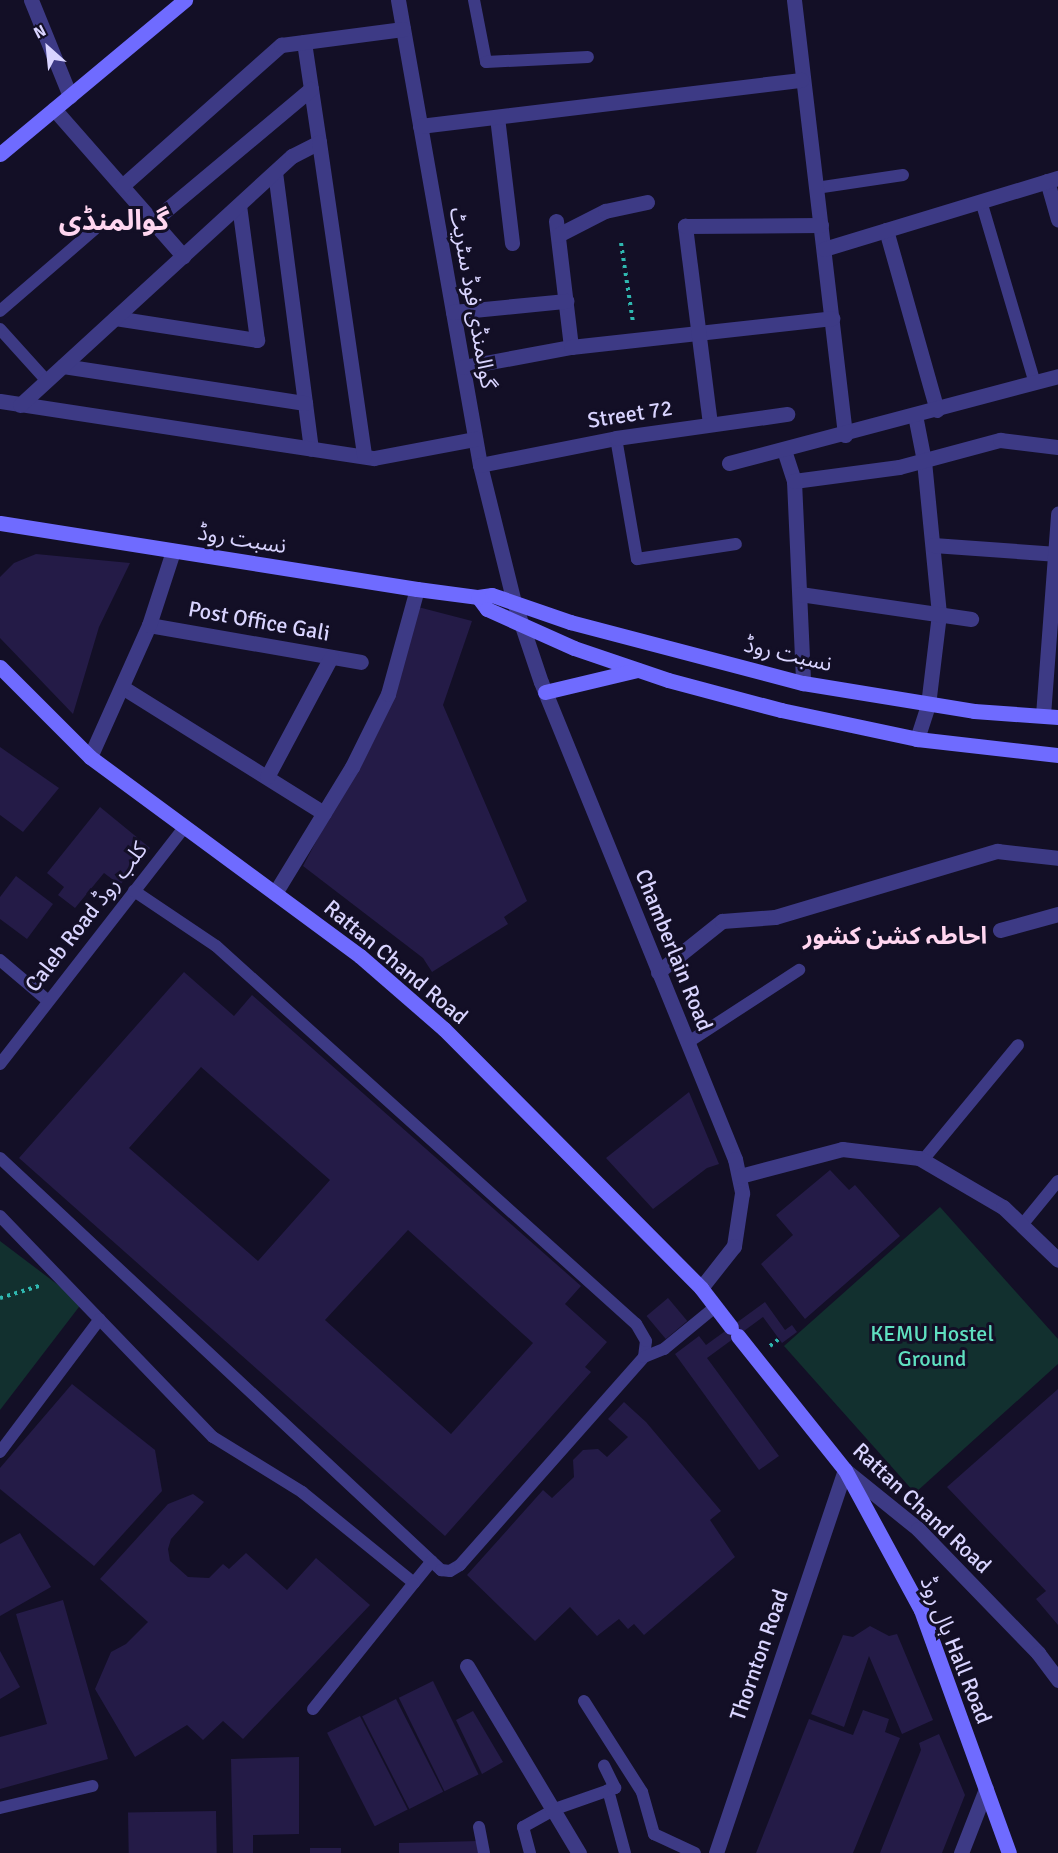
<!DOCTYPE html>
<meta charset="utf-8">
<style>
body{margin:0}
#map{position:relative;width:1058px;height:1853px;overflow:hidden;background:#130f26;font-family:Signika,"Noto Sans Arabic",sans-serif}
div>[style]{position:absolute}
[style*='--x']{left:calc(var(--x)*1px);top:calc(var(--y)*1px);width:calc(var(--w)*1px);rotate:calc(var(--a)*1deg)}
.green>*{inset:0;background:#12302f}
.building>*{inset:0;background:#241b47;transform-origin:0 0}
.path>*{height:4px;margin-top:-2px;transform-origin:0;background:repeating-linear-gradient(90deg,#2fb8b0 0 3px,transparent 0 7.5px)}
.service>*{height:12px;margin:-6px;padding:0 6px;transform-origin:6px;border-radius:6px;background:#3d3a85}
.minor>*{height:15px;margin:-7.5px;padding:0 7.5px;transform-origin:7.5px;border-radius:7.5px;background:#3d3a85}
.tertiary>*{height:15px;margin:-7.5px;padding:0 7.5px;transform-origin:7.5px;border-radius:7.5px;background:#3d3a85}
.secondary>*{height:15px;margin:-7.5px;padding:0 7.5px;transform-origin:7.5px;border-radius:7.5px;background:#6f6bff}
span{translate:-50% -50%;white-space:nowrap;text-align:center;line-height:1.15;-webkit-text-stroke:6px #130f26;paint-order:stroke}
.street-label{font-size:22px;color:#d9d4ff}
.park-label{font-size:22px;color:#5fe0c0}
.neighbourhood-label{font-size:24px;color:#ffd6f0;font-weight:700}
.district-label{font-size:28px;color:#ffd6f0;font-weight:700}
.north{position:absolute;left:18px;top:18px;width:60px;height:60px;-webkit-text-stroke:4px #130f26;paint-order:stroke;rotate:333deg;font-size:16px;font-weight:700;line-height:24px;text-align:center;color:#d9d4ff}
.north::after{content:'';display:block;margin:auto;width:21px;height:27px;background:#d9d4ff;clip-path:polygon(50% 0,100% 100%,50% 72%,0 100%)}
</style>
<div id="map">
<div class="green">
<div style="clip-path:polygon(940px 1207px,1058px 1339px,1058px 1364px,915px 1493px,784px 1346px)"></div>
<div style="clip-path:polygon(0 1241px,82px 1303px,0 1410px)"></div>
</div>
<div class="building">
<div style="clip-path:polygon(36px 554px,130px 563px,99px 627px,73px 714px,0 638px,0 577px,14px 563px)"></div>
<div style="clip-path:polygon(418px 607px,472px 621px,443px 705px,527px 901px,504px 917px,508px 924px,432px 972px,423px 958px,303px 866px,395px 693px)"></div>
<div style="clip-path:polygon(0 747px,59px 788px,23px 832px,0 815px)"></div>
<div style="clip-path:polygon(100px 807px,150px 848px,120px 885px,104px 873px,75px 908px,58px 895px,64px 887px,47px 873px)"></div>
<div style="clip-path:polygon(16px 876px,53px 904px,27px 939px,0 919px,0 897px)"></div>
<div style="clip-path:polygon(evenodd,184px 972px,234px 1016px,252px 995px,581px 1286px,565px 1304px,607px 1342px,585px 1367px,591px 1372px,445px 1536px,19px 1158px,184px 972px,201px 1067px,330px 1180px,258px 1261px,129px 1148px,201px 1067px,184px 972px,408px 1230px,533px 1343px,451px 1434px,325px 1320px,408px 1230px)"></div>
<div style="clip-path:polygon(689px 1092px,719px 1164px,707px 1168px,653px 1209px,606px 1158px)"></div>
<div style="clip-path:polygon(830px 1170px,849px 1190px,855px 1185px,900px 1236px,805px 1319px,761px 1264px,793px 1235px,776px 1215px)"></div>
<div style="left:668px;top:1298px;width:30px;height:28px;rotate:50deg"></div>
<div style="clip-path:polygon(765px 1302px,785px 1330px,792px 1325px,797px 1332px,782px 1343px,763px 1317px,707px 1358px,779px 1456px,759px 1470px,675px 1354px,699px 1336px,706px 1345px)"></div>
<div style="clip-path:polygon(72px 1384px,155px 1450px,162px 1491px,94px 1566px,0 1489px,0 1468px)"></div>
<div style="clip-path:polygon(1058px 1389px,1058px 1625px,1036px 1599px,1046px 1591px,947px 1487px)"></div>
<div style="clip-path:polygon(624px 1402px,646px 1422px,721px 1511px,710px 1520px,735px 1557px,644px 1635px,634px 1624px,628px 1629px,619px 1619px,597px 1636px,570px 1607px,535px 1641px,467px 1575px,543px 1490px,552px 1498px,574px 1477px,573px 1460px,583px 1450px,598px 1449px,607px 1457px,628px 1437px,608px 1419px)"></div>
<div style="clip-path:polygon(193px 1494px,204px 1502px,171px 1539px,168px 1549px,170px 1561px,188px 1577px,209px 1578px,223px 1564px,229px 1569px,246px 1553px,287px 1590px,316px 1558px,370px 1605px,243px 1739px,223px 1721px,203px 1740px,187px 1725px,135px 1757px,95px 1689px,111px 1652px,126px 1644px,148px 1622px,100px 1579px,168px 1504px)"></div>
<div style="clip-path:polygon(20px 1533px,51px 1587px,0 1616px,0 1544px)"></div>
<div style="clip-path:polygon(63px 1600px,108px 1759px,0 1789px,0 1737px,47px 1724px,16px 1614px)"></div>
<div style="clip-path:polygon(870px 1626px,889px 1636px,897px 1634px,933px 1720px,902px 1734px,869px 1656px,844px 1727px,811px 1714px,843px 1635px,853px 1637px)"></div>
<div style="clip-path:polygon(0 1651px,20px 1687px,0 1699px)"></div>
<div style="left:433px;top:1681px;width:104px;height:38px;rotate:64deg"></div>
<div style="left:396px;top:1699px;width:104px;height:38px;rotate:63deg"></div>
<div style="clip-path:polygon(863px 1710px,889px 1719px,885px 1732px,900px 1738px,853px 1853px,756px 1853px,809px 1719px,853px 1735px)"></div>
<div style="clip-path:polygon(473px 1711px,503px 1762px,482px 1774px,456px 1720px)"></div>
<div style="left:360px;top:1716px;width:105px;height:37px;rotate:63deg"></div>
<div style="clip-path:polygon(939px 1734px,965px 1795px,942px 1853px,880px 1853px,921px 1750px,919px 1743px)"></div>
<div style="clip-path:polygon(299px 1757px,299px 1834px,253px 1835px,253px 1853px,233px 1853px,231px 1759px)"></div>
<div style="left:216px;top:1811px;width:42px;height:88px;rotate:89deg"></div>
<div style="clip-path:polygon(479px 1841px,479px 1853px,399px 1853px,399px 1843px)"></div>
<div style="left:310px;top:1848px;width:31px;height:5px"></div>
</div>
<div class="path">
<div style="--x:621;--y:243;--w:80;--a:81.4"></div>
<div style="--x:0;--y:1298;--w:44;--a:-17.2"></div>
<div style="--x:770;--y:1346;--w:11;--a:-38"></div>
</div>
<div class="service">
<div style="--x:474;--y:0;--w:63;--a:79"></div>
<div style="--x:486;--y:62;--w:102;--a:-2.8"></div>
<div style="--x:816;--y:188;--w:88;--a:-8.5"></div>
<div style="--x:981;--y:201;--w:190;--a:73.5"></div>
<div style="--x:0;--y:311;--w:125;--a:-40.8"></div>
<div style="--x:0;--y:329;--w:70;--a:47.9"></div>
<div style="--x:616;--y:438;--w:123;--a:80.2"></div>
<div style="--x:637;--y:559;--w:100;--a:-8.6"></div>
<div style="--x:0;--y:960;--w:62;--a:40.4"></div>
<div style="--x:687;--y:1043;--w:134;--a:-33.1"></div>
<div style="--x:0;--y:1064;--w:301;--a:-52.1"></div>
<div style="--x:0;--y:1158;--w:604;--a:43.05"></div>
<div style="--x:441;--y:1570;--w:9;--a:6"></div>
<div style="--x:450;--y:1571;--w:12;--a:-31"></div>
<div style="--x:460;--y:1565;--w:278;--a:-48.5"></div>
<div style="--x:644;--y:1357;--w:16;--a:-83"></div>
<div style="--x:646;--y:1341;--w:20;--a:-120"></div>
<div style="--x:636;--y:1324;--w:565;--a:-138.01"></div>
<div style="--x:216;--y:946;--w:99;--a:-146.1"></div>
<div style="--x:923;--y:1160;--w:149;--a:-50.4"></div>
<div style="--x:0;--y:1216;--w:307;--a:46.1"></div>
<div style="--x:213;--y:1437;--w:105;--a:31.7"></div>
<div style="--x:302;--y:1492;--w:144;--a:39.1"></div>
<div style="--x:414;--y:1583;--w:28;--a:-51"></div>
<div style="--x:1022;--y:1225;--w:57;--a:-50.7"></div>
<div style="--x:644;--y:1357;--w:22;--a:-22"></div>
<div style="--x:664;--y:1349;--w:66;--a:-39.5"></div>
<div style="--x:0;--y:1452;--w:166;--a:-53.1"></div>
<div style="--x:584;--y:1701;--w:108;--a:57.5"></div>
<div style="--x:642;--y:1792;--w:44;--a:74.1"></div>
<div style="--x:654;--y:1834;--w:45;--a:24.9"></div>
<div style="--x:313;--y:1709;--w:161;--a:-51.3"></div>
<div style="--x:608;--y:1790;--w:65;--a:74.9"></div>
<div style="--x:0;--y:1808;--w:95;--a:-13.4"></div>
<div style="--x:479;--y:1827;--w:26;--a:79"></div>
<div style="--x:530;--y:1853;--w:27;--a:-105"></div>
<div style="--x:523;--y:1827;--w:37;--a:-29"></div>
<div style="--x:555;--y:1809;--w:64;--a:-19.3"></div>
<div style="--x:615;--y:1788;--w:25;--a:-116"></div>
</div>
<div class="minor">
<div style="--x:31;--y:0;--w:104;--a:67.9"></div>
<div style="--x:398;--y:0;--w:472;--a:80"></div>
<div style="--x:480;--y:465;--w:141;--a:76.1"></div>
<div style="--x:794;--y:0;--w:438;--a:83.3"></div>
<div style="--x:304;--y:42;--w:101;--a:81.5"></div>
<div style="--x:54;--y:109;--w:196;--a:48.7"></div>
<div style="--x:497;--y:117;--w:127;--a:83.2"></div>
<div style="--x:420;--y:126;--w:384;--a:-6.9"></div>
<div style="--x:275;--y:172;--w:279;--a:82.6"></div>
<div style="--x:1047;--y:181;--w:40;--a:74"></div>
<div style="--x:122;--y:186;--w:213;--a:-41.6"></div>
<div style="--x:281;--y:45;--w:123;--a:-7.5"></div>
<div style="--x:153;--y:221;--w:206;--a:-39.9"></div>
<div style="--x:556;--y:221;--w:127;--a:83.2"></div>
<div style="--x:886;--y:230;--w:187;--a:74.2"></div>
<div style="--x:558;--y:235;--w:53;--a:-27.1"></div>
<div style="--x:605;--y:211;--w:43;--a:-12.1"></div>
<div style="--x:824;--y:249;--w:245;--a:-16.9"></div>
<div style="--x:453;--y:312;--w:114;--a:-5.6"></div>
<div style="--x:115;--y:318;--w:144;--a:8.8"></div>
<div style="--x:257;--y:340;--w:136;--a:-97.6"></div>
<div style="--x:63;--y:366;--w:245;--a:8.7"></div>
<div style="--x:463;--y:367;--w:110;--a:-10.5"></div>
<div style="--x:571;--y:347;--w:263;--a:-6.3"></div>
<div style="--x:0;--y:401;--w:378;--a:8.7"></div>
<div style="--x:374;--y:458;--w:103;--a:-10.7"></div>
<div style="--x:20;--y:405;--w:369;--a:-42.5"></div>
<div style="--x:292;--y:156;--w:30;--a:-27"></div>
<div style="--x:319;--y:142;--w:317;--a:81.8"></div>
<div style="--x:915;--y:415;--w:47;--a:78.9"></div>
<div style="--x:924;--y:461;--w:154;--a:84.4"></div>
<div style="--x:939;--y:614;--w:92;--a:96.9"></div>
<div style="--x:928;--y:705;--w:36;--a:108"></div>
<div style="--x:710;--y:424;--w:200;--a:-97.2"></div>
<div style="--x:685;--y:226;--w:136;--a:-0.4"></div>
<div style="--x:784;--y:450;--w:33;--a:72"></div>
<div style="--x:794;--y:481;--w:202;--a:87.4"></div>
<div style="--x:729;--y:463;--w:340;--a:-14.8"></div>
<div style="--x:480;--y:465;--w:139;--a:-11.2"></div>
<div style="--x:616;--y:438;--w:173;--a:-8"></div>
<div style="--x:794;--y:481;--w:106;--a:-7.6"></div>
<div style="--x:899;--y:467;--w:105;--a:-15"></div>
<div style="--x:1000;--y:440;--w:58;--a:6.9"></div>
<div style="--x:933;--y:545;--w:125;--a:4.1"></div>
<div style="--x:800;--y:594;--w:173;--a:8.3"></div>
<div style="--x:149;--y:625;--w:215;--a:9.9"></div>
<div style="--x:122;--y:687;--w:238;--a:32"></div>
<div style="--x:1043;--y:715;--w:202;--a:-85.7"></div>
<div style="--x:90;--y:757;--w:145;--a:-65.9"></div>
<div style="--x:149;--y:625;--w:78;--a:-72"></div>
<div style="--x:267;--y:777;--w:136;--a:-61.9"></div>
<div style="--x:275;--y:893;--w:148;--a:-58.6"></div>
<div style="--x:352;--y:767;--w:81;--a:-63.7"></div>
<div style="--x:388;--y:694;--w:109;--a:-74.6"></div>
<div style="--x:1000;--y:930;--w:60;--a:-15.4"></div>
<div style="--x:658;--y:972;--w:82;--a:-38.6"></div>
<div style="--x:722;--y:921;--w:53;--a:-4.3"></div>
<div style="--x:775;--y:917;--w:232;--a:-16.6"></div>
<div style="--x:997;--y:851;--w:61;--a:6.5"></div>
<div style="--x:467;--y:1666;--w:218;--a:59.1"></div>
<div style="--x:961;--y:1853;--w:69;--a:-68.7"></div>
</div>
<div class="tertiary">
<div style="--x:514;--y:602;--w:84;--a:71.4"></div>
<div style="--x:541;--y:682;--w:515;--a:67.87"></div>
<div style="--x:735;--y:1159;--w:35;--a:78"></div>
<div style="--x:742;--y:1193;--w:54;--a:98.6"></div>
<div style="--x:734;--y:1246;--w:53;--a:128.2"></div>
<div style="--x:740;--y:1176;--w:106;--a:-14.8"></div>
<div style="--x:842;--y:1149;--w:78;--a:6.7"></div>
<div style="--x:919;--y:1158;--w:97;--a:30.3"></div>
<div style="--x:1003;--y:1207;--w:76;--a:43.9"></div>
<div style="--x:716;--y:1853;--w:404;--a:-71.4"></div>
<div style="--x:845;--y:1470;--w:94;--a:38.9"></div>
<div style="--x:918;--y:1529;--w:173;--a:45.9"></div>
<div style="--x:1038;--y:1653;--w:34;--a:53"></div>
</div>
<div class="secondary">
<div style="--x:0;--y:154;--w:241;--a:-39.8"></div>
<div style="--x:0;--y:523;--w:422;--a:9"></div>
<div style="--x:417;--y:589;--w:62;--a:7.5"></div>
<div style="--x:478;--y:597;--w:14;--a:-8"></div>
<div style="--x:492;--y:595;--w:83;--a:19.1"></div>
<div style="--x:570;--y:622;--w:241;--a:14.7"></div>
<div style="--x:803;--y:683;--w:173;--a:9.3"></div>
<div style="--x:974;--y:711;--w:84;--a:4.1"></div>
<div style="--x:478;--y:597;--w:15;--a:53"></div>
<div style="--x:487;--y:609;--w:95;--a:24.1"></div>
<div style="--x:574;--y:648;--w:99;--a:18.8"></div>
<div style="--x:668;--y:680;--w:117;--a:14.9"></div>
<div style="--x:781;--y:710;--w:139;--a:12"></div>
<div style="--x:917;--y:739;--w:142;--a:6.5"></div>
<div style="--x:0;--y:667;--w:127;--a:45"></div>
<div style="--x:90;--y:757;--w:335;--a:36.4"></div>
<div style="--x:360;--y:956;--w:111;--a:41"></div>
<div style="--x:444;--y:1029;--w:365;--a:45.2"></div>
<div style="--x:701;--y:1288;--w:49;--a:52.4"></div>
<div style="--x:545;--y:692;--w:95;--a:-13.4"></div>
<div style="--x:738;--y:1336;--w:171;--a:51.4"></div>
<div style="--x:845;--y:1470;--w:159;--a:61.5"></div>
<div style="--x:921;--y:1610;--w:258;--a:70.1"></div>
</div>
<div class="street-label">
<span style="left:473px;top:298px;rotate:80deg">گوالمنڈی فوڈ سٹریٹ</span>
<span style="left:630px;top:414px;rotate:-9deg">Street 72</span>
<span style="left:242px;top:539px;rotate:9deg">نسبت روڈ</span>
<span style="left:259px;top:621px;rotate:10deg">Post Office Gali</span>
<span style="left:788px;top:654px;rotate:13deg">نسبت روڈ</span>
<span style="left:86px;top:917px;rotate:-52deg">Caleb Road کلب روڈ</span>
<span style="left:674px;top:950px;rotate:68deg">Chamberlain Road</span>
<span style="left:396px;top:962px;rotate:40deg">Rattan Chand Road</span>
<span style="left:922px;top:1508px;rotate:43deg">Rattan Chand Road</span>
<span style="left:956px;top:1650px;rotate:68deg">ہال روڈ Hall Road</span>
<span style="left:759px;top:1655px;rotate:-71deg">Thornton Road</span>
</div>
<div class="park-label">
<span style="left:932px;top:1346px">KEMU Hostel<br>Ground</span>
</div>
<div class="neighbourhood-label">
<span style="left:895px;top:937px">احاطہ کشن کشور</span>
</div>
<div class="district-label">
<span style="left:114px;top:221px">گوالمنڈی</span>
</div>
<div class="north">N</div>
</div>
